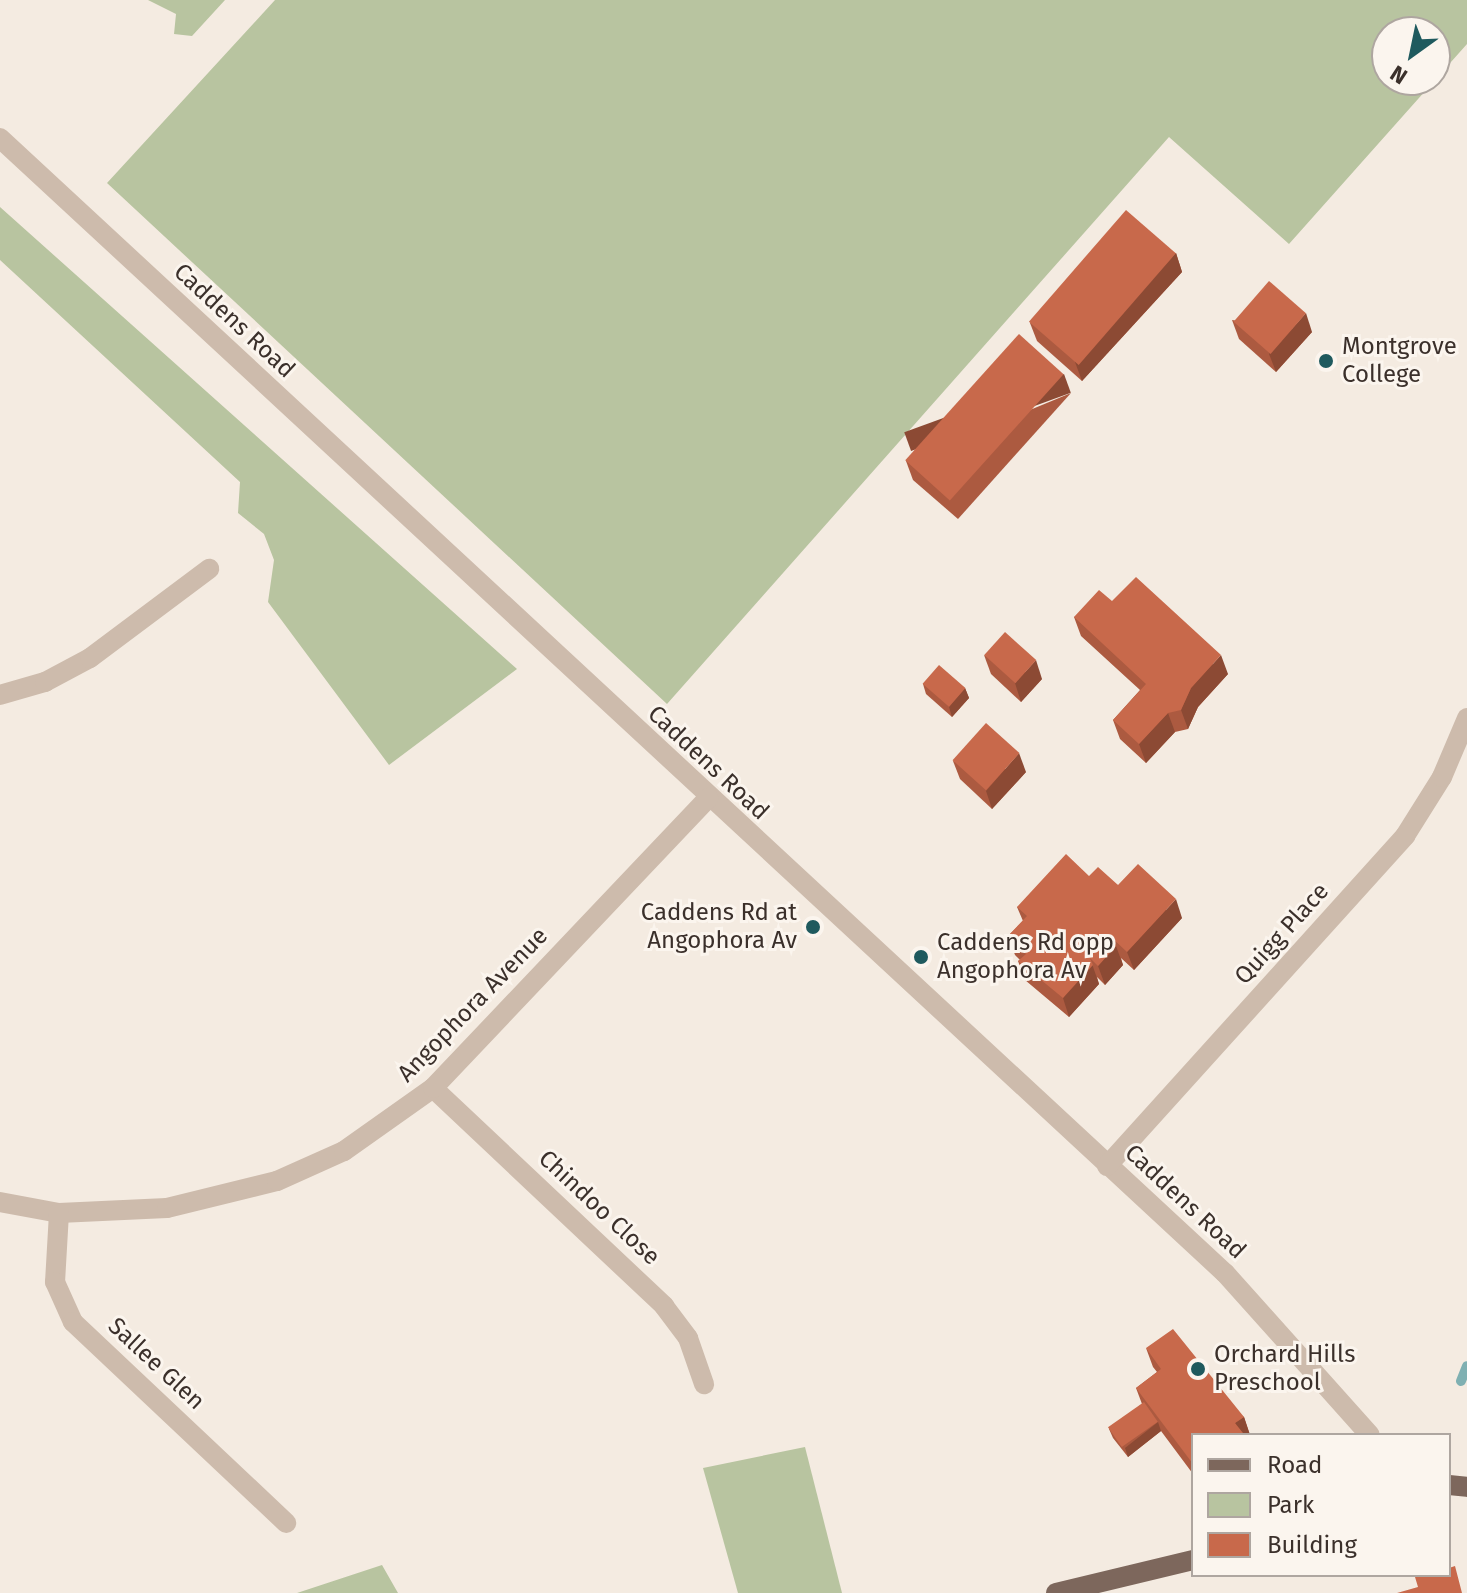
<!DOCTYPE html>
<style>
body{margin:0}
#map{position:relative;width:1467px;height:1593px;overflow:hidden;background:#f4ebe1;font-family:"Fira Sans",sans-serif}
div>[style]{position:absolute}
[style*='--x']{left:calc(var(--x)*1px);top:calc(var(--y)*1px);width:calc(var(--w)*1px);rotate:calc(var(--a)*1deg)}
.green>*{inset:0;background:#b8c4a0}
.stream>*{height:10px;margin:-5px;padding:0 5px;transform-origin:5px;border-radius:5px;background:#7fb0b2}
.minor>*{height:20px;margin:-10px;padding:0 10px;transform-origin:10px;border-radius:10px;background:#cdbbac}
.major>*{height:20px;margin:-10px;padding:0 10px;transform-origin:10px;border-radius:10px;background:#7d675c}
.wall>*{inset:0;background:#ac5a40}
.shaded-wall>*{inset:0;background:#8c4a34;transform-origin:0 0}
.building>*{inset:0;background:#c8694b;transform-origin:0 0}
.dots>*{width:22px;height:22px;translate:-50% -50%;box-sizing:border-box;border:4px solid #fbf5ee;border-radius:50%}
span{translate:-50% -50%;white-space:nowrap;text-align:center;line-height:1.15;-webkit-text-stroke:6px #fbf5ee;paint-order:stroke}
.street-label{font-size:24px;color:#3b302b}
.poi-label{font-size:24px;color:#3b302b}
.left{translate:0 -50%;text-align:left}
.right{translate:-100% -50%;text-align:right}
.legend{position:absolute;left:1191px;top:1433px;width:260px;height:144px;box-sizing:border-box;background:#fbf5ee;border:2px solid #aea6a0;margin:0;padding:10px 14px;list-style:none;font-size:24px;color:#3b302b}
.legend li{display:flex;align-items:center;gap:16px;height:40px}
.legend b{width:40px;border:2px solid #aea6a0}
.north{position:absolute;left:1371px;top:16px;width:80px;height:80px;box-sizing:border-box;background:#fbf5ee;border:2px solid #aea6a0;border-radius:50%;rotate:213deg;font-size:22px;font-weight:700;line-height:32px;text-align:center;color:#3b302b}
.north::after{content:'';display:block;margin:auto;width:28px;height:36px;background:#1f5a5e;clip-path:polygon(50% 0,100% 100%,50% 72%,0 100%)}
</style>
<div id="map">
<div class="green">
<div style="clip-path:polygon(148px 0,225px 0,192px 36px,174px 34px,176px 14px)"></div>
<div style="clip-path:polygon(evenodd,275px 0,1467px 0,1467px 44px,1289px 244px,1169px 137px,667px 704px,107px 183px,275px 0,1435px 32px,1435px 80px,1387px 80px,1387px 32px,1435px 32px)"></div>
<div style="clip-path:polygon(0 207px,517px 669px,389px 765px,268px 602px,274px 560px,264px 534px,238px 513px,240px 482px,0 260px)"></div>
<div style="clip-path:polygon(805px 1447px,842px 1593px,738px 1593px,703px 1468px)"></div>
<div style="clip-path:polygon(382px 1565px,398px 1593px,296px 1593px,297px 1593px)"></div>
</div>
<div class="stream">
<div style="--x:1461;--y:1381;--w:16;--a:-68"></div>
</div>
<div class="minor">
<div style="--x:0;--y:138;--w:1670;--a:42.82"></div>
<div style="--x:1225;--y:1273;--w:217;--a:48.2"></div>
<div style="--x:0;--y:695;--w:47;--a:-16.1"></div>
<div style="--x:45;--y:682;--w:51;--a:-28.1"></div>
<div style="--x:90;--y:658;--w:149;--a:-36.8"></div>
<div style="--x:433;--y:1088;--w:318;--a:43.3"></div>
<div style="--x:664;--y:1306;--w:40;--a:53"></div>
<div style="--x:688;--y:1338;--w:49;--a:70.8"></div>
<div style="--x:1107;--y:1166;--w:445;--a:-47.9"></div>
<div style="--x:1405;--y:836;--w:70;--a:-57.9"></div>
<div style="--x:1442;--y:777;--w:64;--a:-67"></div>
<div style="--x:0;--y:1202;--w:60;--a:10.6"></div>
<div style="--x:59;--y:1213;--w:108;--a:-2.7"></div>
<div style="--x:167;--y:1208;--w:113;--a:-13.8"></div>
<div style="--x:277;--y:1181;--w:73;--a:-24.1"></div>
<div style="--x:344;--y:1151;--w:109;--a:-35.3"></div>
<div style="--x:433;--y:1088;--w:400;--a:-46.5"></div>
<div style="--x:59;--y:1213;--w:69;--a:93.3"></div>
<div style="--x:55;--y:1282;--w:44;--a:65.8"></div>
<div style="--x:73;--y:1322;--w:293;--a:43.3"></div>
</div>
<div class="major">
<div style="--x:1449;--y:1485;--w:18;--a:6"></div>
<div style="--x:1056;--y:1593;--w:141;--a:-13.5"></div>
</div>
<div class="wall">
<div style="clip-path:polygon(1176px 253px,1182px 272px,1082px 381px,1037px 341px,1030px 323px)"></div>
<div style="clip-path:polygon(1232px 320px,1312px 332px,1276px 372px,1239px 339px)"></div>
<div style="clip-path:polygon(1071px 393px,958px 519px,913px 480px,906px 461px)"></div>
<div style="clip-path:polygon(1112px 601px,1228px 674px,1198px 707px,1188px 729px,1175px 732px,1146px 763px,1120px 739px,1113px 720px,1140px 690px,1081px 636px,1074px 617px)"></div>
<div style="clip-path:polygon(984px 655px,1042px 679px,1021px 702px,991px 674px)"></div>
<div style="clip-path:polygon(923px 684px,965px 688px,969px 698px,952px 717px,926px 694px)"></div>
<div style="clip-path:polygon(953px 761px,1026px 772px,992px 809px,960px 779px)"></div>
<div style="clip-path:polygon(1089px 876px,1118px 885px,1182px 918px,1134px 970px,1121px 958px,1123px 965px,1105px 985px,1097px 977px,1099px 984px,1069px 1017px,1025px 980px,1018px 961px,1020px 960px,1015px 955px,1008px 936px,1023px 921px,1017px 907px)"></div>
<div style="clip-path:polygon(1146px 1348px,1244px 1417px,1250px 1435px,1193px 1435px,1193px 1474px,1161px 1431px,1128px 1457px,1113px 1438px,1109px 1429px,1142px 1404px,1136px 1388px,1157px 1372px,1153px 1367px)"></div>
</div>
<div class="shaded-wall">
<div style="clip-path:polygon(1176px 253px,1182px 272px,1082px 381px,1075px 362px)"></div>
<div style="clip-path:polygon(1306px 313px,1312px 332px,1276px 372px,1269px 354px)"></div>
<div style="left:1064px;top:374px;width:20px;height:170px;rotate:70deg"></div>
<div style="clip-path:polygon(1221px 655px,1228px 674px,1198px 707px,1188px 729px,1181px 710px,1191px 688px)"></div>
<div style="clip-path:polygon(1036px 660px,1042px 679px,1021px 702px,1015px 683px)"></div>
<div style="clip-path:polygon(965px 688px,969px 698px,952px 717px,949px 707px)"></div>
<div style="clip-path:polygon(1168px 713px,1175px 732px,1146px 763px,1139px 744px)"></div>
<div style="clip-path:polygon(1019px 753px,1026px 772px,992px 809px,986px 791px)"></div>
<div style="clip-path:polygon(1176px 899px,1182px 918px,1134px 970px,1127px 952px)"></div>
<div style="clip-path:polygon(1116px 946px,1123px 965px,1105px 985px,1098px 966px)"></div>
<div style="clip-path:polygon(1090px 958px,1099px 984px,1069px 1017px,1063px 998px)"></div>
<div style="clip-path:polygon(1244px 1417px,1250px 1435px,1240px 1435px,1235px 1423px)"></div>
<div style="clip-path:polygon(1158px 1422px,1161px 1431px,1128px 1457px,1125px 1448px)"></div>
</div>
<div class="building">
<div style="left:1126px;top:210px;width:66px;height:148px;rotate:41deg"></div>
<div style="left:1269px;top:281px;width:49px;height:54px;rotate:41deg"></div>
<div style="left:1019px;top:334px;width:60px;height:170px;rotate:42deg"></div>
<div style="clip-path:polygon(1136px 577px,1221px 655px,1191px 688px,1181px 710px,1168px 713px,1139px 744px,1113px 720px,1146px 684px,1074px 617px,1099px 590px,1112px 601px)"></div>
<div style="left:1005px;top:632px;width:42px;height:31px;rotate:42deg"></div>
<div style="left:939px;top:665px;width:35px;height:25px;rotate:41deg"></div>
<div style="left:986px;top:723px;width:45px;height:50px;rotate:42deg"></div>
<div style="clip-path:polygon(1066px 854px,1089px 876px,1098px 867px,1118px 885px,1138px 864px,1176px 899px,1127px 952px,1111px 937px,1116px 946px,1098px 966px,1090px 958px,1093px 965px,1063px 998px,1018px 961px,1026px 954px,1008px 936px,1027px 916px,1017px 907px)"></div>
<div style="clip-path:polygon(1173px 1329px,1244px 1417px,1235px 1423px,1243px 1433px,1241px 1435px,1193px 1435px,1193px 1464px,1136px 1388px,1161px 1369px,1146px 1348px)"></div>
<div style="left:1144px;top:1402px;width:24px;height:44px;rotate:55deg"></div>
<div style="clip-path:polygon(1455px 1566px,1462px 1593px,1397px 1593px,1418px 1587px,1415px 1577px,1423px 1575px,1449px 1575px,1449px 1568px)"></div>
</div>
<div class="dots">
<div style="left:1326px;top:361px;background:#1f5a5e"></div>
<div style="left:813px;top:927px;background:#1f5a5e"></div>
<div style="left:921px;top:957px;background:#1f5a5e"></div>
<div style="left:1198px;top:1369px;background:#1f5a5e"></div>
</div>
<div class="street-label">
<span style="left:234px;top:321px;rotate:43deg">Caddens Road</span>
<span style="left:708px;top:763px;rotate:43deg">Caddens Road</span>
<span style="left:1282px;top:934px;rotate:-48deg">Quigg Place</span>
<span style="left:473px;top:1005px;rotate:-46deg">Angophora Avenue</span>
<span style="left:1185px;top:1202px;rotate:43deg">Caddens Road</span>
<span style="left:599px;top:1208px;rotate:43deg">Chindoo Close</span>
<span style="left:156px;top:1364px;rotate:43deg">Sallee Glen</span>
</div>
<div class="poi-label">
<span class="left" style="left:1342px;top:361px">Montgrove<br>College</span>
<span class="right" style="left:797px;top:927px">Caddens Rd at<br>Angophora Av</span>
<span class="left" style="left:937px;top:957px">Caddens Rd opp<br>Angophora Av</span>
<span class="left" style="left:1214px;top:1369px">Orchard Hills<br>Preschool</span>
</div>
<ul class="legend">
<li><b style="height:10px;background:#7d675c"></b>Road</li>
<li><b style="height:22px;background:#b8c4a0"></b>Park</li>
<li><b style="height:22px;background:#c8694b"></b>Building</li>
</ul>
<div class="north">N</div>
</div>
